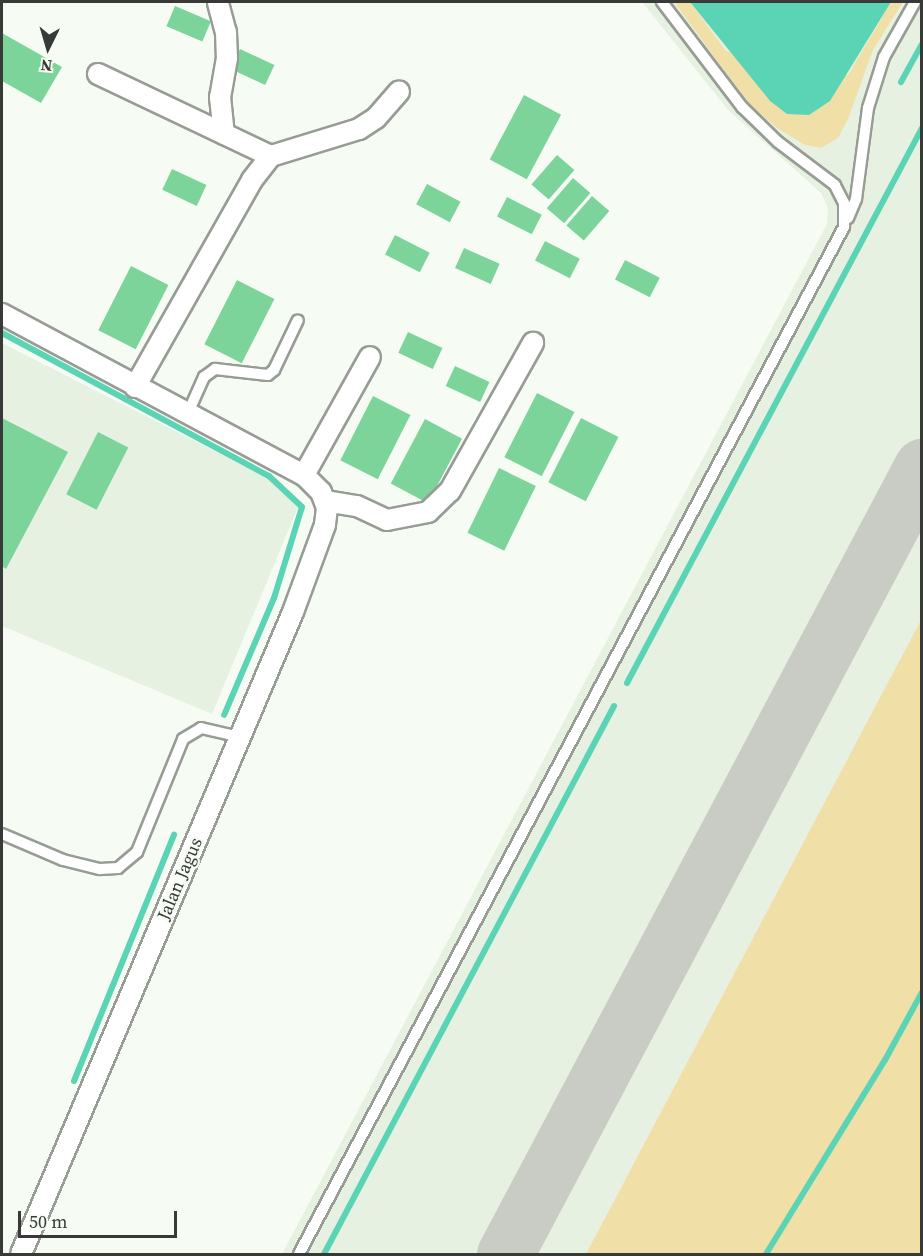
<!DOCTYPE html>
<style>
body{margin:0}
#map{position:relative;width:923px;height:1256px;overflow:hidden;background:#f6fcf3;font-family:"Source Serif 4",serif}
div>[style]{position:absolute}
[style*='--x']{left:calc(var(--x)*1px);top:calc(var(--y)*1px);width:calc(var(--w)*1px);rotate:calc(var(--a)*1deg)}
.built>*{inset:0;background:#e7f1e2}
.green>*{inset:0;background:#f0e0a8}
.water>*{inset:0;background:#5bd4b6}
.stream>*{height:6px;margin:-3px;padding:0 3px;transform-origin:3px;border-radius:3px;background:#5bd4b6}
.taxiway>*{height:57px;margin:-28.5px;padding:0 28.5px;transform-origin:28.5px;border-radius:28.5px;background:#c8ccc5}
.building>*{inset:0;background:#7dd49b;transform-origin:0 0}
.roads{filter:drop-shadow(2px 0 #979c94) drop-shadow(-2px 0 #979c94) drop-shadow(0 2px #979c94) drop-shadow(0 -2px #979c94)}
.service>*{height:10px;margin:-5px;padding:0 5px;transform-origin:5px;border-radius:5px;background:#fff}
.minor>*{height:20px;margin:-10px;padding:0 10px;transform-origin:10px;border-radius:10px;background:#fff}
span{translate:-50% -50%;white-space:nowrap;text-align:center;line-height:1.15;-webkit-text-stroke:4.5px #f6fcf3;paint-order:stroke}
.street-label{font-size:18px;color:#383a37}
.frame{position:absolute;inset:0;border:3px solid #383a37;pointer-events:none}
.north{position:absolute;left:18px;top:18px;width:60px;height:60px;-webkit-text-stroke:4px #f6fcf3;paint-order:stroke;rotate:185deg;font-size:16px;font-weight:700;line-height:24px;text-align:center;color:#383a37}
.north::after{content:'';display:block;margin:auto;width:21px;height:27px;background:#383a37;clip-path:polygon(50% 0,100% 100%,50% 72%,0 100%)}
.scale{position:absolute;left:18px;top:1211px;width:159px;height:27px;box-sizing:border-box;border:3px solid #383a37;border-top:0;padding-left:8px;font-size:18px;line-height:21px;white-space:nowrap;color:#383a37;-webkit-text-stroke:4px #f6fcf3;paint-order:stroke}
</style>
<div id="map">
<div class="built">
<div style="clip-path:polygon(642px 2px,921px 2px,921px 1254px,282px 1254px,827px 224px,828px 208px,821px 193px,728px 110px)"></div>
<div style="clip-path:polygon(2px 343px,268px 478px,298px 507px,212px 714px,2px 626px)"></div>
</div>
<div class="green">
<div style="clip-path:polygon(674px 2px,690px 2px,726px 51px,848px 75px,891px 2px,903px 2px,873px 50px,848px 119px,838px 138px,821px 148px,805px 145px,777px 128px,749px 104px)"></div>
<div style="clip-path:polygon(921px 620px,921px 1254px,586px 1254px)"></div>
</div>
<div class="water">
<div style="clip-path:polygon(690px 2px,891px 2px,830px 101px,809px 115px,787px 114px,770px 101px)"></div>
</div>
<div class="stream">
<div style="--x:901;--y:82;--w:43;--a:-61.1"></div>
<div style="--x:2;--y:333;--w:303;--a:28.2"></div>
<div style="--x:269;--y:476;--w:45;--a:43.2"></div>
<div style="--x:302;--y:507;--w:95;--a:107.1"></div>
<div style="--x:274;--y:598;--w:127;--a:113.1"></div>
<div style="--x:627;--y:683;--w:629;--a:-62.01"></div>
<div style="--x:74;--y:1081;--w:266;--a:-67.9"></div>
<div style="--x:324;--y:1254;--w:620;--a:-62.11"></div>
<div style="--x:766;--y:1254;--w:228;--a:-58.5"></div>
<div style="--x:885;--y:1060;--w:77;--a:-61.4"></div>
</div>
<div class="taxiway">
<div style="--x:505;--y:1254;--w:891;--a:-62.08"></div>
</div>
<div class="building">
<div style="left:175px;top:6px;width:39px;height:22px;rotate:23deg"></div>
<div style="clip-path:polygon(2px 33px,62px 67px,41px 103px,2px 81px)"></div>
<div style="left:240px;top:49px;width:38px;height:22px;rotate:25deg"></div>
<div style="left:524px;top:95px;width:42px;height:73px;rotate:28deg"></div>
<div style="left:557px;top:155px;width:23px;height:39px;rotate:41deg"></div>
<div style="left:172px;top:169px;width:38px;height:23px;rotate:25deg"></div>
<div style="left:573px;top:178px;width:23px;height:40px;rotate:41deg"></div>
<div style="left:427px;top:184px;width:38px;height:23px;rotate:28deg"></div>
<div style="left:592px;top:196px;width:23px;height:39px;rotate:41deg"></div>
<div style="left:507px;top:197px;width:39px;height:22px;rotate:27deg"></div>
<div style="left:395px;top:235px;width:39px;height:22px;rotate:27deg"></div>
<div style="left:545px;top:241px;width:39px;height:22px;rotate:27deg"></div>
<div style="left:464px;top:248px;width:39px;height:22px;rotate:24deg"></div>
<div style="left:625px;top:260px;width:39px;height:22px;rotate:27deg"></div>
<div style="left:131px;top:266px;width:42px;height:72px;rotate:27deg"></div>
<div style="left:237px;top:280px;width:42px;height:72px;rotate:27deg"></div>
<div style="left:408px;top:332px;width:38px;height:23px;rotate:25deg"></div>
<div style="left:455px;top:366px;width:38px;height:22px;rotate:25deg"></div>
<div style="left:537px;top:393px;width:42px;height:72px;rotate:27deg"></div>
<div style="left:373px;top:396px;width:42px;height:72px;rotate:27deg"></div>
<div style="clip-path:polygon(2px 418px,68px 452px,6px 569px,2px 566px)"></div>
<div style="left:581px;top:418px;width:42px;height:72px;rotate:27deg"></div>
<div style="left:425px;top:419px;width:42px;height:73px;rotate:28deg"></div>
<div style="left:98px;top:432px;width:34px;height:70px;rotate:27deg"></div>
<div style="left:499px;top:468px;width:41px;height:72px;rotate:26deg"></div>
</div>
<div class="roads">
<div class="service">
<div style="--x:848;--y:218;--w:21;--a:-67"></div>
<div style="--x:856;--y:199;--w:92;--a:-82.5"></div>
<div style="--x:868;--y:108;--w:53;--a:-72.6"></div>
<div style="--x:884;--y:57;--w:63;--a:-60.6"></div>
<div style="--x:187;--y:415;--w:42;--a:-65.9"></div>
<div style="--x:204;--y:377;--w:14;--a:-36"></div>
<div style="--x:215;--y:369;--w:53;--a:6.5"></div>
<div style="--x:268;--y:375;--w:8;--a:-40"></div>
<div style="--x:274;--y:370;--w:55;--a:-64.4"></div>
<div style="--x:2;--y:834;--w:66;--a:23.1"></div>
<div style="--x:63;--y:860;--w:38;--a:14"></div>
<div style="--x:100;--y:869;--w:18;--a:-3"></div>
<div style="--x:118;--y:868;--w:25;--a:-40"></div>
<div style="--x:137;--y:852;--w:122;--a:-67.8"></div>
<div style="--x:183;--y:739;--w:21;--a:-31"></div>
<div style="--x:201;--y:728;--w:40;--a:13"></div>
<div style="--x:299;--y:1254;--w:1163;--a:-62.05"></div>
<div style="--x:844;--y:227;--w:24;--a:-90"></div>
<div style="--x:844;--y:203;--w:20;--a:-117"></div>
<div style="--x:835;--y:185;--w:71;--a:-143"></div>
<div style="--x:778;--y:142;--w:50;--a:-135.8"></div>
<div style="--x:742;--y:107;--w:132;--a:-127.3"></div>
</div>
<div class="minor">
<div style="--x:218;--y:3;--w:30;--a:75"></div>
<div style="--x:226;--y:32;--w:26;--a:88"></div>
<div style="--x:227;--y:58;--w:40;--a:100"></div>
<div style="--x:220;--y:97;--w:37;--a:84"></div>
<div style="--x:98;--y:74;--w:191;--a:25.4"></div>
<div style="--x:2;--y:314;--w:342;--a:28.1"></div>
<div style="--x:304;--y:475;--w:24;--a:45"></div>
<div style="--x:321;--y:492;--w:17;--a:69"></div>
<div style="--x:327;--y:508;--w:17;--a:97"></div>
<div style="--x:325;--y:525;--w:93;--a:110.2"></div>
<div style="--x:293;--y:612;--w:697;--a:112.96"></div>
<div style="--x:135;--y:387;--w:238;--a:-60.5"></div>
<div style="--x:252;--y:180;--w:31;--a:-52"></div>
<div style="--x:271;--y:156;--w:92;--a:-17.1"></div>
<div style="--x:359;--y:129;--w:20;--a:-33"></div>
<div style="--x:376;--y:118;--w:35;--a:-49"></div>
<div style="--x:304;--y:475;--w:135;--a:-60.8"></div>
<div style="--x:325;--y:501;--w:32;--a:9"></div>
<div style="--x:357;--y:506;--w:33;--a:25"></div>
<div style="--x:387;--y:520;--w:42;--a:-11"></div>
<div style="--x:428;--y:512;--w:30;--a:-44"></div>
<div style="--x:450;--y:491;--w:170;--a:-60.7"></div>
</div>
</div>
<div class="street-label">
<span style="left:180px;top:879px;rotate:-67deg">Jalan Jagus</span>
</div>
<div class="frame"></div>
<div class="north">N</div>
<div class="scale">50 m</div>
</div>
